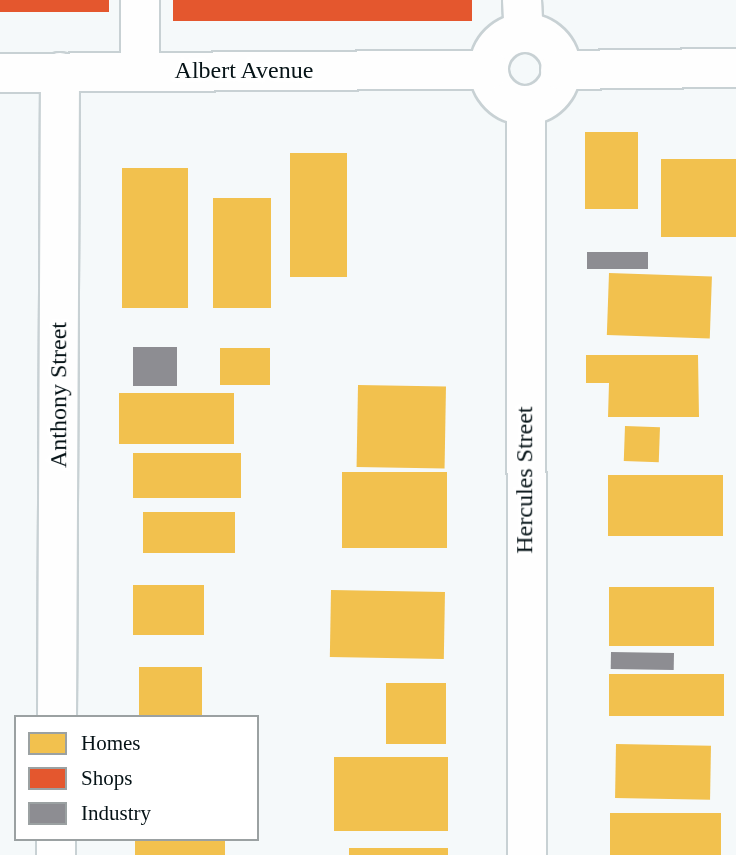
<!DOCTYPE html>
<style>
body{margin:0}
#map{position:relative;width:736px;height:855px;overflow:hidden;background:#f5f9fa;font-family:Georgia,serif}
div>[style]{position:absolute}
[style*='--x']{left:calc(var(--x)*1px);top:calc(var(--y)*1px);width:calc(var(--w)*1px);rotate:calc(var(--a)*1deg)}
.homes>*{inset:0;background:#f2c14e;transform-origin:0 0}
.shops>*{inset:0;background:#e4572e;transform-origin:0 0}
.industry>*{inset:0;background:#8d8d92;transform-origin:0 0}
.roads{filter:drop-shadow(2px 0 #c8d1d4) drop-shadow(-2px 0 #c8d1d4) drop-shadow(0 2px #c8d1d4) drop-shadow(0 -2px #c8d1d4)}
.minor>*{height:38px;margin:-19px;padding:0 19px;transform-origin:19px;border-radius:19px;background:#fefefe}
.minor>.ring{margin:-19px;padding:0;box-sizing:content-box;background:none;border:38px solid #fefefe;border-radius:50%}
span{translate:-50% -50%;white-space:nowrap;text-align:center;line-height:1.15;-webkit-text-stroke:7px #fff;paint-order:stroke}
.street-label{font-size:24px;color:#061317}
.legend{position:absolute;left:14px;top:715px;width:245px;height:126px;box-sizing:border-box;background:#fff;border:2px solid #9ba1a2;margin:0;padding:9px 12px;list-style:none;font-size:21px;color:#061317}
.legend li{display:flex;align-items:center;gap:14px;height:35px}
.legend b{width:35px;border:2px solid #9ba1a2}
</style>
<div id="map">
<div class="homes">
<div style="left:585px;top:132px;width:53px;height:77px"></div>
<div style="left:290px;top:153px;width:57px;height:124px"></div>
<div style="left:661px;top:159px;width:75px;height:78px"></div>
<div style="left:122px;top:168px;width:66px;height:140px"></div>
<div style="left:213px;top:198px;width:58px;height:110px"></div>
<div style="left:609px;top:273px;width:103px;height:62px;rotate:2deg"></div>
<div style="left:220px;top:348px;width:50px;height:37px"></div>
<div style="clip-path:polygon(586px 355px,698px 355px,699px 417px,608px 417px,609px 383px,586px 383px)"></div>
<div style="left:358px;top:385px;width:88px;height:82px;rotate:1deg"></div>
<div style="left:234px;top:393px;width:51px;height:115px;rotate:90deg"></div>
<div style="left:625px;top:426px;width:35px;height:35px;rotate:2deg"></div>
<div style="left:133px;top:453px;width:108px;height:45px"></div>
<div style="left:342px;top:472px;width:105px;height:76px"></div>
<div style="left:608px;top:475px;width:115px;height:61px"></div>
<div style="left:235px;top:512px;width:41px;height:92px;rotate:90deg"></div>
<div style="left:133px;top:585px;width:71px;height:50px"></div>
<div style="left:609px;top:587px;width:105px;height:59px"></div>
<div style="left:331px;top:590px;width:114px;height:67px;rotate:1deg"></div>
<div style="left:139px;top:667px;width:63px;height:50px"></div>
<div style="left:609px;top:674px;width:115px;height:42px"></div>
<div style="left:386px;top:683px;width:60px;height:61px"></div>
<div style="left:616px;top:744px;width:95px;height:54px;rotate:1deg"></div>
<div style="left:334px;top:757px;width:114px;height:74px"></div>
<div style="left:610px;top:813px;width:111px;height:42px"></div>
<div style="left:135px;top:840px;width:90px;height:15px"></div>
<div style="left:349px;top:848px;width:99px;height:7px"></div>
</div>
<div class="shops">
<div style="left:0;top:0;width:109px;height:12px"></div>
<div style="left:173px;top:0;width:299px;height:21px"></div>
</div>
<div class="industry">
<div style="left:587px;top:252px;width:61px;height:17px"></div>
<div style="left:133px;top:347px;width:44px;height:39px"></div>
<div style="left:611px;top:652px;width:63px;height:17px;rotate:1deg"></div>
</div>
<div class="roads">
<div class="minor">
<div style="--x:522;--y:0;--w:33;--a:87"></div>
<div class="ring" style="left:489px;top:33px;width:34px;height:34px"></div>
<div style="--x:560;--y:70;--w:176;--a:-0.7"></div>
<div style="--x:140;--y:72;--w:72;--a:-90"></div>
<div style="--x:0;--y:73;--w:489;--a:-0.4"></div>
<div style="--x:526;--y:105;--w:750;--a:89.92"></div>
<div style="--x:57;--y:717;--w:645;--a:-89.73"></div>
<div style="--x:56;--y:855;--w:16;--a:-90"></div>
</div>
</div>
<div class="street-label">
<span style="left:244px;top:71px">Albert Avenue</span>
<span style="left:59px;top:395px;rotate:-90deg">Anthony Street</span>
<span style="left:525px;top:480px;rotate:-90deg">Hercules Street</span>
</div>
<ul class="legend">
<li><b style="height:19px;background:#f2c14e"></b>Homes</li>
<li><b style="height:19px;background:#e4572e"></b>Shops</li>
<li><b style="height:19px;background:#8d8d92"></b>Industry</li>
</ul>
</div>
